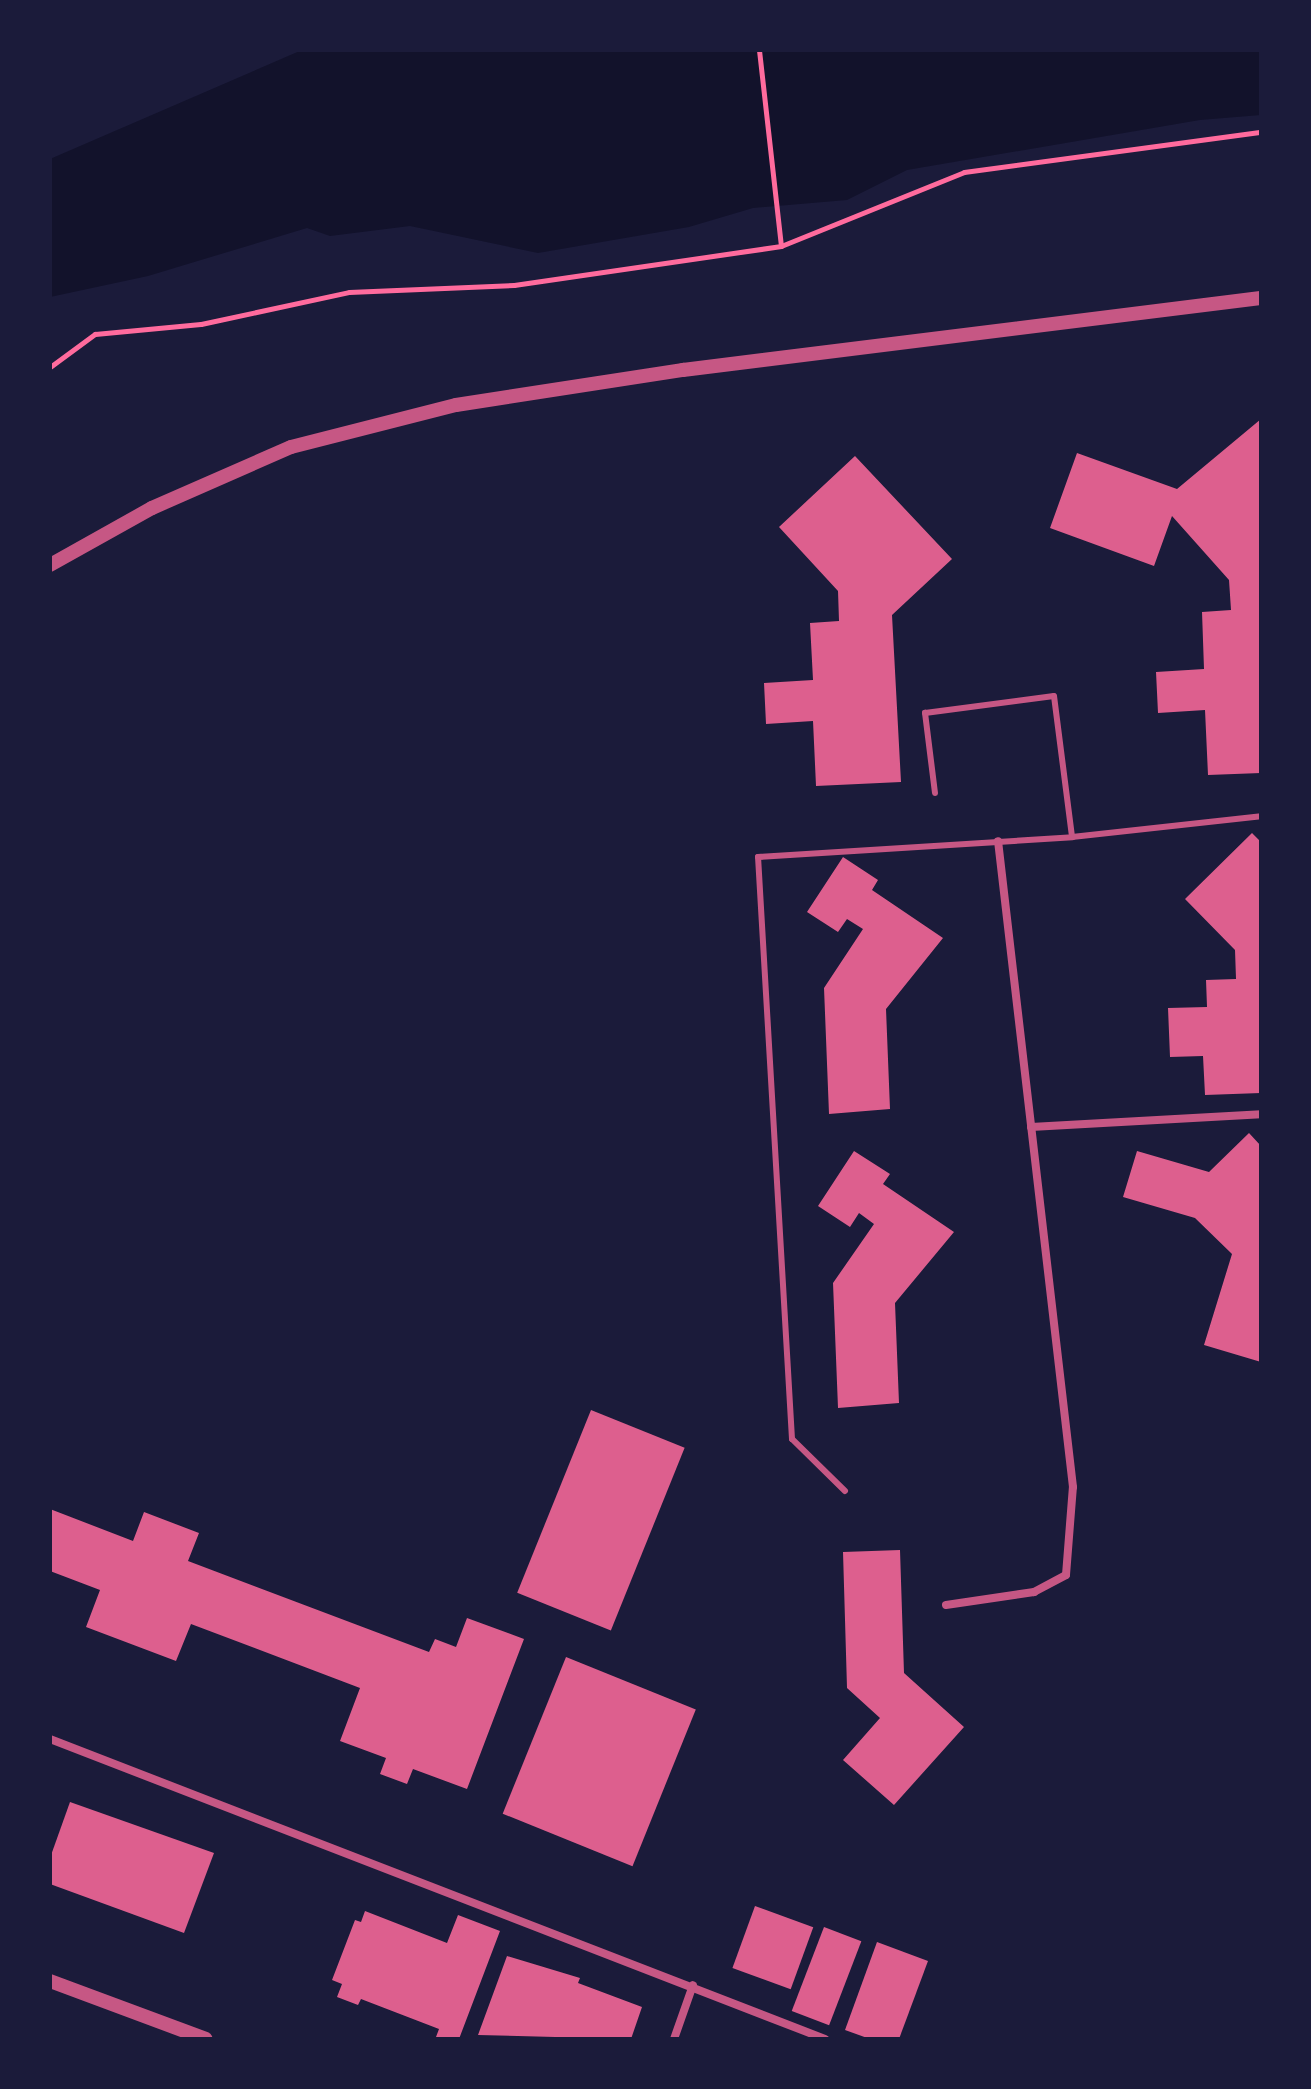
<!DOCTYPE html>
<style>
body{margin:0}
#map{position:relative;width:1311px;height:2089px;overflow:hidden;background:#1b1b3a;font-family:"Nunito Sans",sans-serif}
div>[style]{position:absolute}
[style*='--x']{left:calc(var(--x)*1px);top:calc(var(--y)*1px);width:calc(var(--w)*1px);rotate:calc(var(--a)*1deg)}
.water>*{inset:0;background:#12122b}
.building>*{inset:0;background:#dd5f8e;transform-origin:0 0}
.path>*{height:5px;margin:-2.5px;padding:0 2.5px;transform-origin:2.5px;border-radius:2.5px;background:#ff6b9d}
.service>*{height:6px;margin:-3px;padding:0 3px;transform-origin:3px;border-radius:3px;background:#c65784}
.minor>*{height:8px;margin:-4px;padding:0 4px;transform-origin:4px;border-radius:4px;background:#c65784}
.tertiary>*{height:14px;margin:-7px;padding:0 7px;transform-origin:7px;border-radius:7px;background:#c65784}
span{translate:-50% -50%;white-space:nowrap;text-align:center;line-height:1.15;-webkit-text-stroke:8px #1b1b3a;paint-order:stroke}
.frame{position:absolute;inset:0;border:52px solid #1b1b3a;pointer-events:none}
</style>
<div id="map">
<div class="water">
<div style="clip-path:polygon(302px 50px,1261px 50px,1261px 115px,1200px 120px,907px 170px,847px 200px,753px 208px,689px 227px,538px 253px,410px 226px,330px 236px,307px 228px,148px 276px,50px 297px,50px 159px)"></div>
</div>
<div class="building">
<div style="clip-path:polygon(1261px 419px,1261px 773px,1208px 775px,1205px 710px,1158px 713px,1156px 672px,1204px 669px,1202px 612px,1231px 610px,1229px 580px,1172px 516px,1154px 566px,1050px 528px,1077px 453px,1177px 489px)"></div>
<div style="clip-path:polygon(855px 456px,952px 559px,892px 615px,901px 782px,816px 786px,813px 721px,766px 724px,764px 683px,813px 680px,810px 623px,839px 621px,838px 591px,779px 527px)"></div>
<div style="clip-path:polygon(1252px 833px,1261px 842px,1261px 1093px,1205px 1095px,1203px 1056px,1170px 1057px,1168px 1008px,1207px 1007px,1206px 980px,1236px 979px,1235px 950px,1185px 899px)"></div>
<div style="clip-path:polygon(843px 857px,878px 880px,872px 890px,943px 938px,886px 1009px,890px 1109px,829px 1114px,824px 988px,863px 929px,847px 919px,838px 932px,807px 912px)"></div>
<div style="clip-path:polygon(1249px 1133px,1261px 1146px,1261px 1362px,1204px 1345px,1232px 1254px,1195px 1218px,1123px 1197px,1137px 1151px,1209px 1172px)"></div>
<div style="clip-path:polygon(854px 1151px,890px 1174px,883px 1184px,954px 1232px,895px 1303px,899px 1403px,838px 1408px,833px 1283px,874px 1224px,859px 1213px,850px 1227px,818px 1206px)"></div>
<div style="left:591px;top:1410px;width:101px;height:197px;rotate:22deg"></div>
<div style="clip-path:polygon(50px 1509px,133px 1541px,144px 1512px,199px 1533px,188px 1561px,429px 1652px,435px 1639px,456px 1647px,467px 1618px,524px 1639px,467px 1789px,413px 1769px,407px 1784px,380px 1774px,386px 1758px,340px 1741px,360px 1688px,191px 1624px,176px 1661px,86px 1627px,100px 1590px,50px 1571px)"></div>
<div style="clip-path:polygon(900px 1550px,904px 1673px,964px 1727px,894px 1805px,843px 1760px,880px 1718px,847px 1688px,843px 1552px)"></div>
<div style="left:566px;top:1657px;width:140px;height:169px;rotate:22deg"></div>
<div style="clip-path:polygon(70px 1802px,214px 1853px,184px 1933px,50px 1884px,50px 1858px)"></div>
<div style="left:755px;top:1906px;width:62px;height:66px;rotate:20deg"></div>
<div style="clip-path:polygon(365px 1911px,447px 1943px,458px 1915px,500px 1931px,459px 2039px,436px 2037px,439px 2029px,361px 1999px,358px 2005px,337px 1997px,342px 1984px,332px 1980px,355px 1920px,361px 1922px)"></div>
<div style="left:824px;top:1927px;width:40px;height:90px;rotate:21deg"></div>
<div style="clip-path:polygon(877px 1942px,928px 1961px,899px 2039px,870px 2039px,845px 2030px)"></div>
<div style="clip-path:polygon(507px 1956px,580px 1978px,578px 1983px,642px 2007px,631px 2039px,478px 2035px)"></div>
</div>
<div class="path">
<div style="--x:759;--y:50;--w:197;--a:83.6"></div>
<div style="--x:50;--y:367;--w:56;--a:-36.3"></div>
<div style="--x:95;--y:334;--w:106;--a:-5.4"></div>
<div style="--x:201;--y:324;--w:151;--a:-12.2"></div>
<div style="--x:349;--y:292;--w:165;--a:-2.4"></div>
<div style="--x:514;--y:285;--w:270;--a:-8.3"></div>
<div style="--x:781;--y:246;--w:197;--a:-22"></div>
<div style="--x:964;--y:172;--w:300;--a:-7.7"></div>
</div>
<div class="service">
<div style="--x:935;--y:793;--w:81;--a:-97.1"></div>
<div style="--x:925;--y:713;--w:130;--a:-7.5"></div>
<div style="--x:1054;--y:696;--w:142;--a:82.7"></div>
<div style="--x:845;--y:1491;--w:74;--a:-135.5"></div>
<div style="--x:792;--y:1439;--w:583;--a:-93.34"></div>
<div style="--x:758;--y:857;--w:315;--a:-3.6"></div>
<div style="--x:1072;--y:837;--w:190;--a:-6.3"></div>
</div>
<div class="minor">
<div style="--x:1031;--y:1127;--w:230;--a:-3.2"></div>
<div style="--x:946;--y:1605;--w:89;--a:-8.4"></div>
<div style="--x:1034;--y:1592;--w:36;--a:-28"></div>
<div style="--x:1066;--y:1575;--w:88;--a:-85.5"></div>
<div style="--x:1073;--y:1487;--w:650;--a:-96.62"></div>
<div style="--x:50;--y:1739;--w:831;--a:21.16"></div>
<div style="--x:674;--y:2039;--w:57;--a:-70.6"></div>
</div>
<div class="tertiary">
<div style="--x:50;--y:565;--w:117;--a:-29.2"></div>
<div style="--x:152;--y:508;--w:152;--a:-23.7"></div>
<div style="--x:291;--y:447;--w:170;--a:-14.3"></div>
<div style="--x:456;--y:405;--w:230;--a:-8.8"></div>
<div style="--x:683;--y:370;--w:582;--a:-7.1"></div>
<div style="--x:50;--y:1981;--w:166;--a:20.4"></div>
</div>
<div class="frame"></div>
</div>
